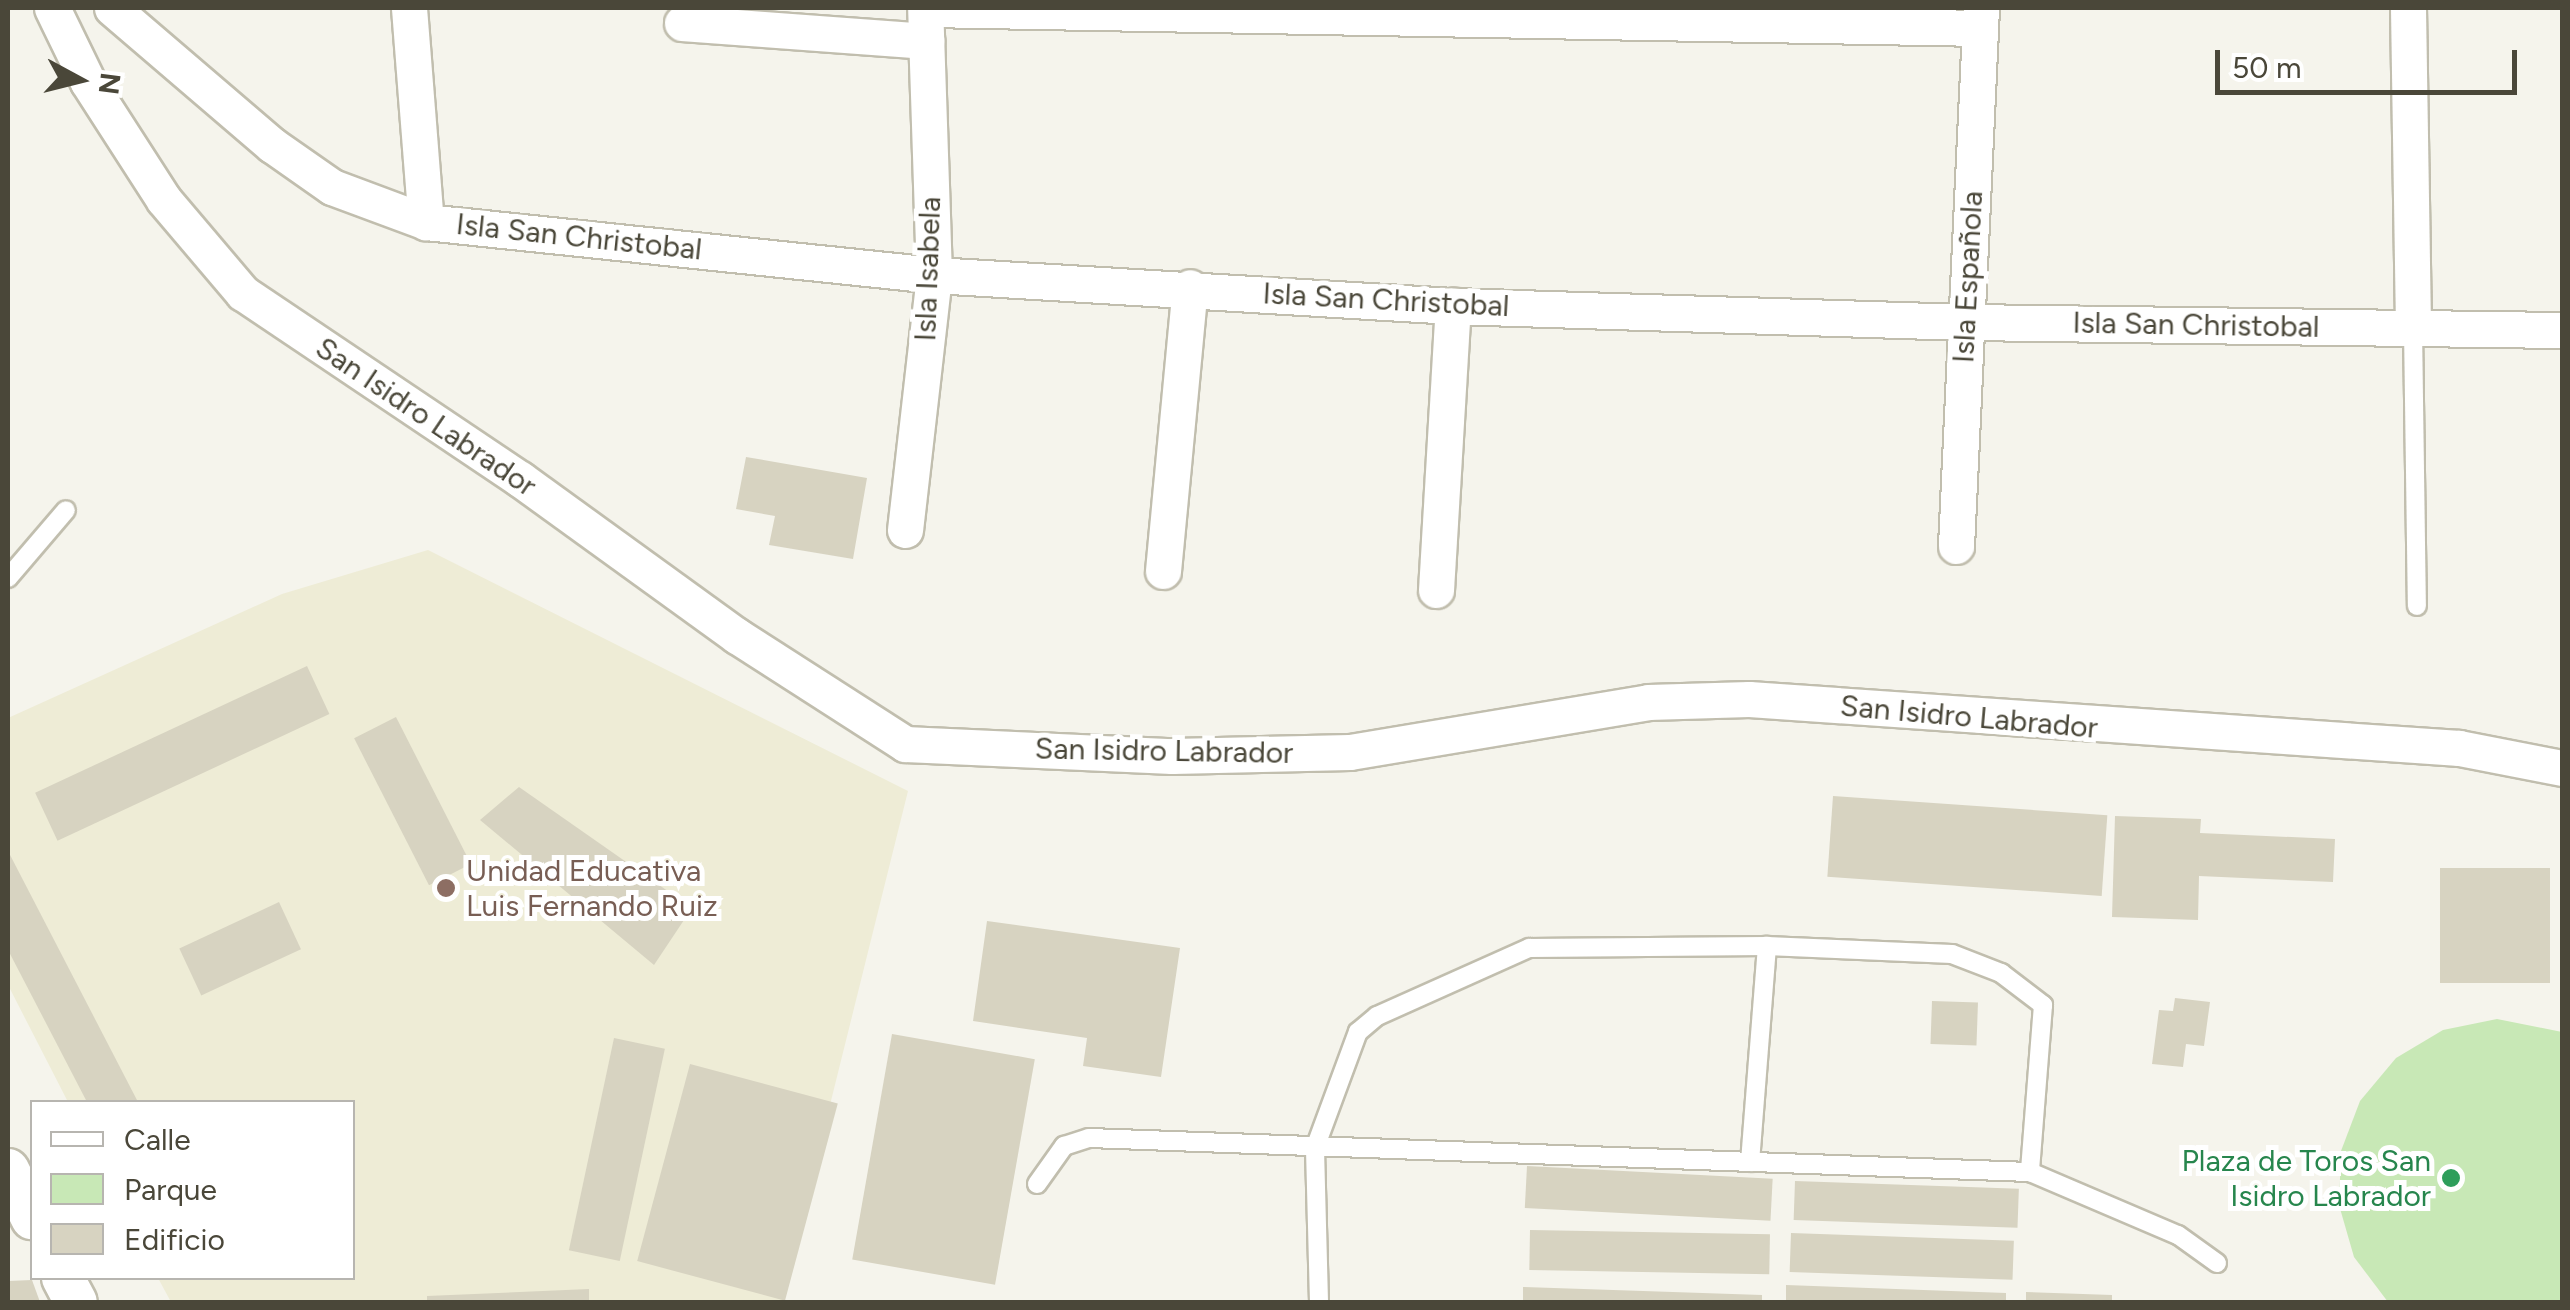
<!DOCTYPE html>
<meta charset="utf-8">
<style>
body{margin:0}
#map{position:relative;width:2570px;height:1310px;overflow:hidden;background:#f5f4ec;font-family:Figtree,sans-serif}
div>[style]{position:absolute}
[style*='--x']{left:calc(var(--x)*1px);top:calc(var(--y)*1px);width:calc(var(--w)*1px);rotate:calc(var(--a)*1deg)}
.education>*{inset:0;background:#eeecd6}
.green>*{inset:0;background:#c8e8b6}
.building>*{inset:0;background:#d7d3c1;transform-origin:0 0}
.roads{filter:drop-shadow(2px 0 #c1beae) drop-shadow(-2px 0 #c1beae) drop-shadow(0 2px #c1beae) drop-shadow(0 -2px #c1beae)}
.service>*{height:18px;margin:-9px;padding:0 9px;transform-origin:9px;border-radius:9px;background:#fff}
.minor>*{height:35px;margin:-17.5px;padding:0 17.5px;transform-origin:17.5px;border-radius:17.5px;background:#fff}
.tertiary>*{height:42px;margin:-21px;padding:0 21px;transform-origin:21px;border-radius:21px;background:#fff}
.dots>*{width:28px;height:28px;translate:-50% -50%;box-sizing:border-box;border:5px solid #fff;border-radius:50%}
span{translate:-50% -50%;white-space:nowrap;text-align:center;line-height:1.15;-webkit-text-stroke:10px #fff;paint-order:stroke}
.street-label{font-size:30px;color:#4a4739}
.education-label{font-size:30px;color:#785e54}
.left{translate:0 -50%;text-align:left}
.leisure-label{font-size:30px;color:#27864d}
.right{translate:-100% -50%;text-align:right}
.frame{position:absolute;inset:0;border:10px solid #4a4739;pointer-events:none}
.legend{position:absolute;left:30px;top:1100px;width:325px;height:180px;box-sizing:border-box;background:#fff;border:2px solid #b7b5b0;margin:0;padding:12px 18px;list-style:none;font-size:30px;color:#4a4739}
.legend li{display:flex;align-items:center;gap:20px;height:50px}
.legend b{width:50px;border:2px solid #b7b5b0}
.north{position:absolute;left:30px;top:30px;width:100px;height:100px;-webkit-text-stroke:8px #fff;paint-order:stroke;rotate:97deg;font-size:28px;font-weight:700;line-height:40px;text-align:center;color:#4a4739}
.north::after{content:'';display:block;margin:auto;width:35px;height:45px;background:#4a4739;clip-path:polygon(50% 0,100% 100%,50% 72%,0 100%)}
.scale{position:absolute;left:2215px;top:50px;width:302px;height:45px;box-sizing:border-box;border:5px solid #4a4739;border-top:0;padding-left:12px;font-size:30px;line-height:35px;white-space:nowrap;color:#4a4739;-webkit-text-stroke:8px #fff;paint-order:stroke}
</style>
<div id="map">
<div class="education">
<div style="clip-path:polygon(428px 550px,908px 791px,781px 1302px,171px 1302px,158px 1278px,352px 1278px,352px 1102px,68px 1102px,8px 985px,8px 718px,282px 594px)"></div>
</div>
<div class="green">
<div style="clip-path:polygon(2497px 1019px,2562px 1032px,2562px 1302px,2388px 1302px,2354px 1257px,2339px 1205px,2341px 1151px,2360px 1101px,2396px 1058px,2443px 1030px)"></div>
</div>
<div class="building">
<div style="clip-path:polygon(746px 457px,867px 478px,853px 559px,769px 545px,775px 516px,736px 509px)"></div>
<div style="left:307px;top:666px;width:53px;height:300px;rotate:65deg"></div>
<div style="left:396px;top:717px;width:165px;height:47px;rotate:63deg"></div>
<div style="clip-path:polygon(519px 787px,692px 908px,654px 965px,480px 820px)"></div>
<div style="left:1833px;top:796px;width:275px;height:81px;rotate:4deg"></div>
<div style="clip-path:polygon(2115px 816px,2201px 819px,2200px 833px,2335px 839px,2333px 882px,2199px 876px,2198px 920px,2112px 917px)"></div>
<div style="clip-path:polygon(8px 851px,138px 1102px,87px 1102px,8px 950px)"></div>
<div style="left:2440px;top:868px;width:110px;height:115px"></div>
<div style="left:279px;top:902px;width:52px;height:110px;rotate:65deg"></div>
<div style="clip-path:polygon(987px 921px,1180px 948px,1161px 1077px,1083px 1066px,1087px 1038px,973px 1021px)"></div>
<div style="clip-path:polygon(2175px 998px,2210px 1002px,2204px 1046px,2186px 1044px,2183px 1067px,2152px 1064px,2159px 1010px,2173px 1011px)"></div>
<div style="left:1932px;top:1001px;width:46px;height:43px;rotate:2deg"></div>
<div style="left:892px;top:1034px;width:145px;height:229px;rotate:10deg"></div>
<div style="left:614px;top:1038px;width:52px;height:217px;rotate:12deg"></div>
<div style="left:690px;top:1064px;width:153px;height:204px;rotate:15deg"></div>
<div style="left:1527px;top:1166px;width:246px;height:42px;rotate:3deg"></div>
<div style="left:1795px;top:1181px;width:224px;height:39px;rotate:2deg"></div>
<div style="left:1530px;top:1230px;width:240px;height:40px;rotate:1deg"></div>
<div style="left:1791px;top:1233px;width:223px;height:39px;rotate:2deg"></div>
<div style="clip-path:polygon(32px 1280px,40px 1302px,8px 1302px,8px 1281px)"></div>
<div style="clip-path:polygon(1786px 1285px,2006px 1293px,2006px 1302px,1786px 1302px)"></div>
<div style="clip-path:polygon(1523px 1287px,1762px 1295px,1762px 1302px,1523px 1302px)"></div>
<div style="clip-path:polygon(589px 1289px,589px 1302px,427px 1302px,427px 1296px)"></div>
<div style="clip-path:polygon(2026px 1292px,2112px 1295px,2112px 1302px,2026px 1302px)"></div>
</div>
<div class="roads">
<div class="service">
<div style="--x:2413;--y:328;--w:278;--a:89.2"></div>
<div style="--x:8;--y:578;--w:89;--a:-49.5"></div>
<div style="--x:1750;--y:1162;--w:217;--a:-85.5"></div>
<div style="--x:1037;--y:1184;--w:47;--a:-54.6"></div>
<div style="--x:1064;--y:1146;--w:26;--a:-18"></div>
<div style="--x:1089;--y:1138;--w:942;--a:2.07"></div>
<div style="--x:1319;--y:1302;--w:154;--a:-91.5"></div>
<div style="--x:1315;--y:1148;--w:124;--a:-69.7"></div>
<div style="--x:1358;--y:1032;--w:25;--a:-40"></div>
<div style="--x:1377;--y:1016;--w:167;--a:-24.1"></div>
<div style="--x:1529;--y:948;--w:238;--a:-0.5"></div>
<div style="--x:1767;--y:946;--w:185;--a:2.5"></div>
<div style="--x:1952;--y:954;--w:53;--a:21.2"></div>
<div style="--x:2001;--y:973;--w:53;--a:37.3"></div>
<div style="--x:2043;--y:1005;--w:168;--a:94.5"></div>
<div style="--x:2030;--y:1172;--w:161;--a:23.1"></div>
<div style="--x:2178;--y:1235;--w:48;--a:35.7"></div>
</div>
<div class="minor">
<div style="--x:52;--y:8;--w:82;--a:64.1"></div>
<div style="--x:88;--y:82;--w:140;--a:57.2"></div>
<div style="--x:164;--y:200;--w:122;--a:49.7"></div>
<div style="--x:243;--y:293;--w:334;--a:33.9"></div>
<div style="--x:520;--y:479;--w:268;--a:35.9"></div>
<div style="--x:737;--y:636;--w:200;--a:32.7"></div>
<div style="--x:905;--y:744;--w:267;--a:2.6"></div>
<div style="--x:1172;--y:756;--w:178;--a:-1.3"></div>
<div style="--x:1350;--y:752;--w:302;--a:-9.5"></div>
<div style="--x:1648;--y:702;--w:101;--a:-1.7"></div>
<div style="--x:1749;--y:699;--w:712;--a:3.95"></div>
<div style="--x:2459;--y:748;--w:105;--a:11"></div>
<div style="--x:112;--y:8;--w:211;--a:40.6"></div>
<div style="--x:272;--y:145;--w:73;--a:35"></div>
<div style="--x:332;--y:187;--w:100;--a:20.4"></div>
<div style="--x:426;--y:222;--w:511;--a:5.96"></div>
<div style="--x:934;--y:275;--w:520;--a:3.42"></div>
<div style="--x:1453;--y:306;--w:513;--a:1.79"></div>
<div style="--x:1966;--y:322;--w:596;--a:0.77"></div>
<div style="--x:409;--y:8;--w:215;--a:85.5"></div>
<div style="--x:2408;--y:8;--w:320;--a:89.1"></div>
<div style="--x:926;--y:9;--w:1054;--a:1.03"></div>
<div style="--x:682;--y:23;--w:245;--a:4.2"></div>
<div style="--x:905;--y:530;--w:257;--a:-83.5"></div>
<div style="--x:934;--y:275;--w:267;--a:-91.9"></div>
<div style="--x:1956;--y:546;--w:539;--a:-87.34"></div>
<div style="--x:1163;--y:571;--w:285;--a:-84.6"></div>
<div style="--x:1436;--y:590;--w:285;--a:-86.6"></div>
</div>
<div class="tertiary">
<div style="--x:8;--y:1170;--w:54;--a:63.4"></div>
<div style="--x:63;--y:1278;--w:27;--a:62"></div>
</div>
</div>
<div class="dots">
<div style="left:446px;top:888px;background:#8d6e63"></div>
<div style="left:2451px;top:1178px;background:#2e9e5b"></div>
</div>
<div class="street-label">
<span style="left:579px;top:237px;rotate:6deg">Isla San Christobal</span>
<span style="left:928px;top:269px;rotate:-88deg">Isla Isabela</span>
<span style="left:1968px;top:277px;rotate:-87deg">Isla Española</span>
<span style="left:1386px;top:300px;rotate:3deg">Isla San Christobal</span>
<span style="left:2196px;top:325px;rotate:1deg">Isla San Christobal</span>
<span style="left:426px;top:417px;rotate:34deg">San Isidro Labrador</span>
<span style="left:1969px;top:717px;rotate:5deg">San Isidro Labrador</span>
<span style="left:1164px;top:751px;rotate:1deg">San Isidro Labrador</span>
</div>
<div class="education-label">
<span class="left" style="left:466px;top:888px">Unidad Educativa<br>Luis Fernando Ruiz</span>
</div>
<div class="leisure-label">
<span class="right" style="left:2431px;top:1178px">Plaza de Toros San<br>Isidro Labrador</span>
</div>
<div class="frame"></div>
<ul class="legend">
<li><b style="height:12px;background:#fff"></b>Calle</li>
<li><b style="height:28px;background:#c8e8b6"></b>Parque</li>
<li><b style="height:28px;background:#d7d3c1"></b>Edificio</li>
</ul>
<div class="north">N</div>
<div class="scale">50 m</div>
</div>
